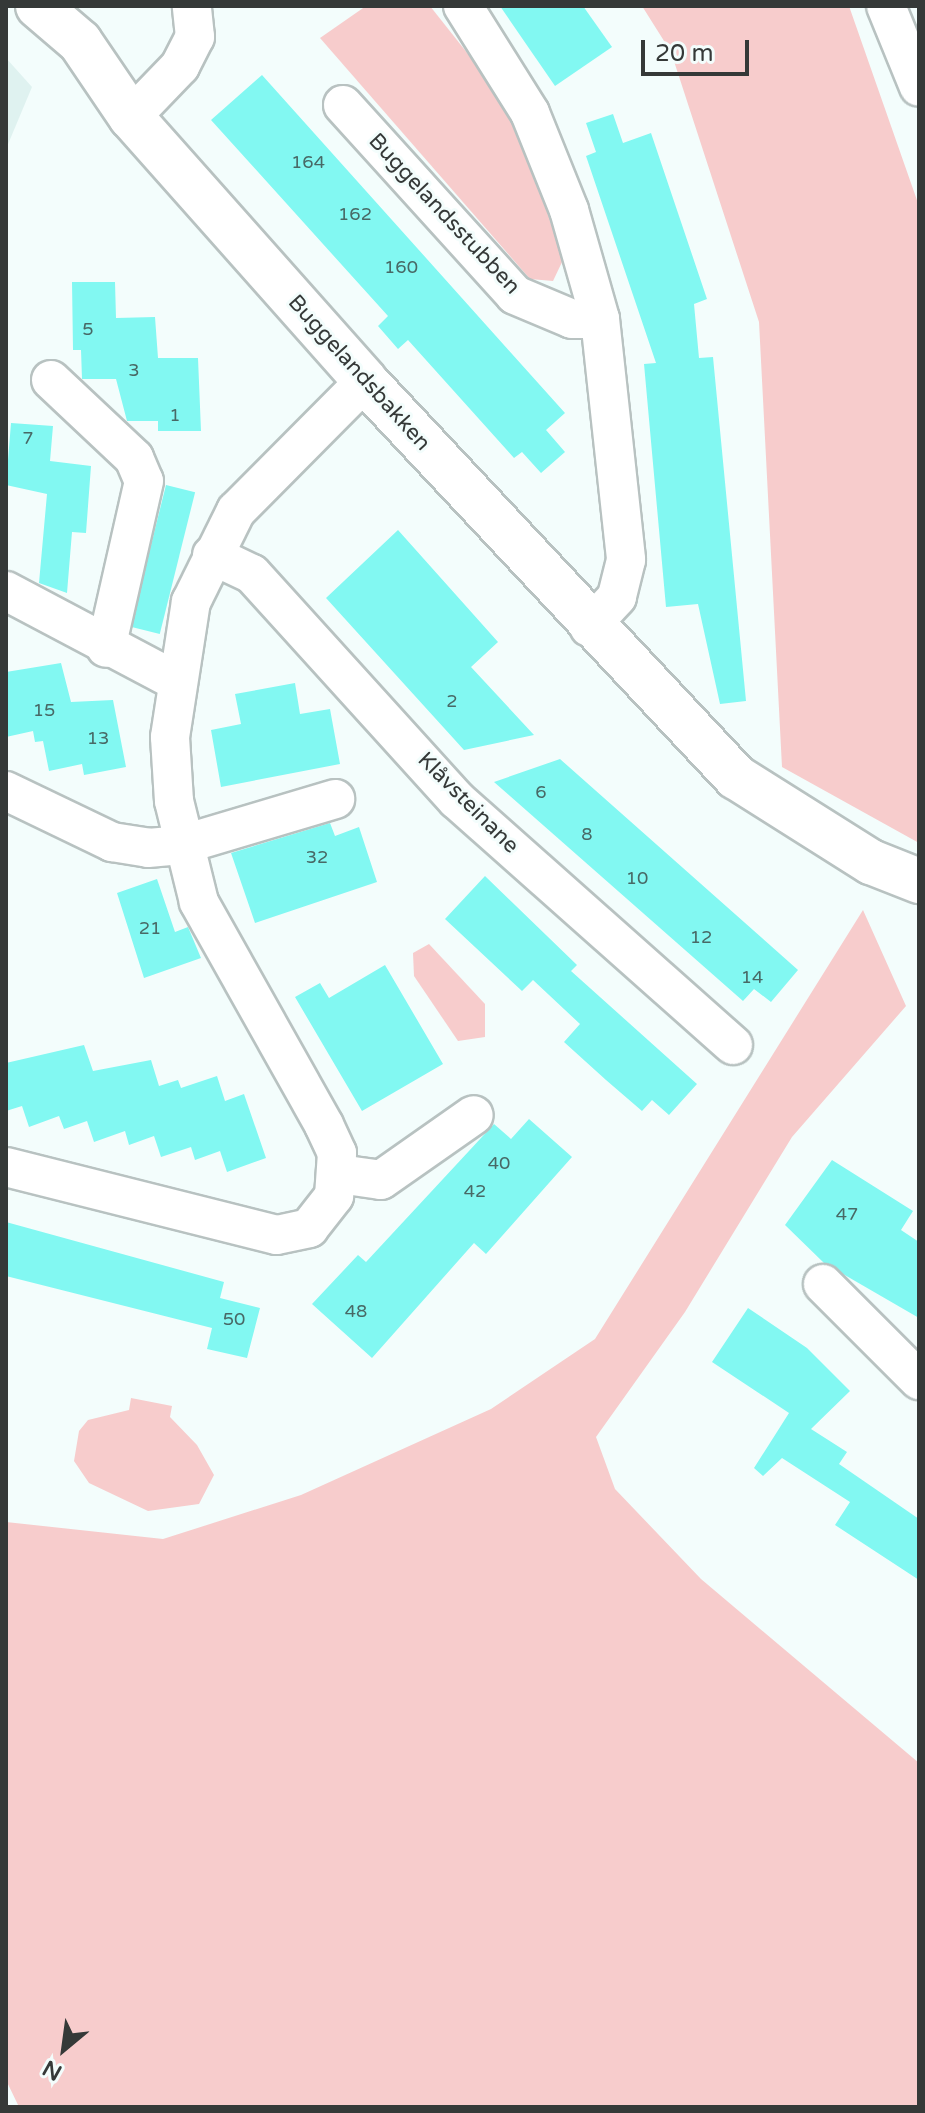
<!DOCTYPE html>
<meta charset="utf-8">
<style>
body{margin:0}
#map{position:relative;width:925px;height:2113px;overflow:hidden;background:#f3fdfc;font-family:"Varela Round",sans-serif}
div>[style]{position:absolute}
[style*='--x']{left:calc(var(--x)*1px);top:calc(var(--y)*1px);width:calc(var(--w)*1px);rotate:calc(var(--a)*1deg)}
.built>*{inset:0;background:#dff2f0}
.green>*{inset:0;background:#f7cccc}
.building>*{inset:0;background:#82f8f2;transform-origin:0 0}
.roads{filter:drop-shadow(2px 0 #b8c2c1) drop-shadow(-2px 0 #b8c2c1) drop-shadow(0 2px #b8c2c1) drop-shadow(0 -2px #b8c2c1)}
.street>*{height:38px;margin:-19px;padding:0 19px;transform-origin:19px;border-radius:19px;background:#fff}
.secondary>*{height:44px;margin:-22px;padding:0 22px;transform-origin:22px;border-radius:22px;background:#fff}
span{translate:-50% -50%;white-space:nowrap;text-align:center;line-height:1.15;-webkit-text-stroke:6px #f3fdfc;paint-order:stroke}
.number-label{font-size:18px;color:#486966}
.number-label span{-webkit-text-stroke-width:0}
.street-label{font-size:22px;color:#353938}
.frame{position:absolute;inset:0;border:8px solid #353938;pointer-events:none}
.north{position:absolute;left:24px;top:2009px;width:80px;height:80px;-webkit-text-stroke:6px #f3fdfc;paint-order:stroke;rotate:209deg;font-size:22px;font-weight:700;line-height:32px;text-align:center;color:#353938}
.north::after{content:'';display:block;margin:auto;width:28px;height:36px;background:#353938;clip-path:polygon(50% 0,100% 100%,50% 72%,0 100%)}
.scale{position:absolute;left:641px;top:40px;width:108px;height:36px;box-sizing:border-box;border:4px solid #353938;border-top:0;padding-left:10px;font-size:24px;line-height:28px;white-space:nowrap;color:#353938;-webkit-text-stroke:6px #f3fdfc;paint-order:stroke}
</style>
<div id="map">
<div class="built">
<div style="clip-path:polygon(6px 58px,32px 87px,6px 149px)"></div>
</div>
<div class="green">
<div style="clip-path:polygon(366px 6px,430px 6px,514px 112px,563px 260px,553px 281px,530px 279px,320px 38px)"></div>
<div style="clip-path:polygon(642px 6px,849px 6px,919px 206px,919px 843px,782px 767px,759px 322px,671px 52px)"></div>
<div style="clip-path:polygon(863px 910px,906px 1006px,792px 1137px,685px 1312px,596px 1437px,615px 1489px,701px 1579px,919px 1763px,919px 2107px,19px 2107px,6px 2080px,6px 1522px,163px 1539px,301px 1495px,491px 1409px,595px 1339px)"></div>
<div style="clip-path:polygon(429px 944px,485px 1004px,485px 1037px,458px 1041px,414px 976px,413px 953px)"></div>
<div style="clip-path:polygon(131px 1398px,172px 1406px,170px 1417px,197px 1445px,214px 1475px,199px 1504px,148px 1511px,89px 1483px,74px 1461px,79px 1431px,88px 1420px,129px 1410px)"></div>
</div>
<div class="building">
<div style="clip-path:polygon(500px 6px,583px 6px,612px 47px,555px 86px)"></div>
<div style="clip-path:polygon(262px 75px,565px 413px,546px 430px,565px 452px,541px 473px,522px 452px,514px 458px,408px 340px,398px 349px,378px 326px,388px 316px,211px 120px)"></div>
<div style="clip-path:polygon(613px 114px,623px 143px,651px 133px,707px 299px,694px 304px,699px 358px,713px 357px,746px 701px,720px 704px,698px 604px,666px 607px,644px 364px,656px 363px,586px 156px,596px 152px,586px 123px)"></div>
<div style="clip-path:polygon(72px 282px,115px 282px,116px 318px,155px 317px,158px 358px,198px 358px,201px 431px,158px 431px,158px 421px,127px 421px,116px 379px,82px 379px,81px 350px,73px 350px)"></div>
<div style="clip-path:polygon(11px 423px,53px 426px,50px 461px,91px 466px,86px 533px,72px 532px,67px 593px,39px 583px,47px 494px,6px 485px)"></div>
<div style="left:166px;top:485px;width:30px;height:146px;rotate:14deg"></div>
<div style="clip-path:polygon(398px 530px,498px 642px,471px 667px,534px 735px,464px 750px,326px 598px)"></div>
<div style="clip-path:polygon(61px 663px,71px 702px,113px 700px,126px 767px,84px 775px,82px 764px,49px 771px,43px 741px,35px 742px,33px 731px,6px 737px,6px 672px)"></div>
<div style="clip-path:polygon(295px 683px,300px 714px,330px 709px,340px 764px,221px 787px,211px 730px,241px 724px,235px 694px)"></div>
<div style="clip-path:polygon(560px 759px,798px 970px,771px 1002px,754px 989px,743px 1001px,494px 782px)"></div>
<div style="clip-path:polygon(330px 823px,335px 836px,359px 827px,377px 882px,255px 923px,231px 853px)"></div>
<div style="clip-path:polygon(485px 876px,577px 965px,571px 971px,697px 1084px,669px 1115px,652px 1100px,642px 1111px,606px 1080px,564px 1042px,580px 1024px,533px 980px,522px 991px,445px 919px)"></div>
<div style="clip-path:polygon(157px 879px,175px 932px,188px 927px,201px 958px,144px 978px,117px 893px)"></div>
<div style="clip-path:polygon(385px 965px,443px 1064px,362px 1111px,295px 997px,320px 983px,329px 998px)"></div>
<div style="clip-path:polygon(84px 1045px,93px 1071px,151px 1060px,159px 1086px,178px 1080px,181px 1088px,217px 1076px,225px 1101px,244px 1094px,266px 1158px,227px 1172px,220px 1151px,195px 1160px,191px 1147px,161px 1157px,154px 1136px,129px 1145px,125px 1131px,94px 1142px,87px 1121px,64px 1129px,59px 1116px,29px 1127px,22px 1106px,6px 1111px,6px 1063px)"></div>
<div style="clip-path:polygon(529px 1119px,572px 1157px,486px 1254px,474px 1243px,372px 1358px,312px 1304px,358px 1255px,366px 1262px,494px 1124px,511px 1139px)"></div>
<div style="clip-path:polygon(832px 1160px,913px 1211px,901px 1230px,919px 1242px,919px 1318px,824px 1263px,785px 1225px)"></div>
<div style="clip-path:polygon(6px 1222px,224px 1282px,220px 1298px,260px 1308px,247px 1358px,207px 1349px,212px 1328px,6px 1276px)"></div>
<div style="clip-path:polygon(748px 1308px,807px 1348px,850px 1391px,811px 1429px,847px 1452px,839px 1464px,919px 1519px,919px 1580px,835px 1525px,850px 1502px,782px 1458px,763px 1476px,754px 1468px,789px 1413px,712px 1362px)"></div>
</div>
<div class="roads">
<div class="street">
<div style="--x:463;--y:6;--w:126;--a:57.9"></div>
<div style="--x:530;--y:113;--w:105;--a:68.1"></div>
<div style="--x:569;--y:210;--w:113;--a:74.1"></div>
<div style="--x:600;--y:319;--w:242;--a:83.8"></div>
<div style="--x:626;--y:560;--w:38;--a:104"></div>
<div style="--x:617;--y:597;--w:41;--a:133"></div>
<div style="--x:886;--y:6;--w:87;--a:67.8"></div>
<div style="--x:343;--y:105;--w:256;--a:47.8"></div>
<div style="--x:515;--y:295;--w:62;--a:22.8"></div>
<div style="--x:572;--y:319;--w:28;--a:0"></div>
<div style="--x:131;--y:117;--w:71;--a:-46.1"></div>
<div style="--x:180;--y:66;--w:33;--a:-63"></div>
<div style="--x:195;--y:37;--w:31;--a:-96"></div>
<div style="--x:51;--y:380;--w:114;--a:43.2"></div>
<div style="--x:134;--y:458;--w:25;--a:67"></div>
<div style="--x:144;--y:481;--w:171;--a:102.8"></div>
<div style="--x:212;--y:555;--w:44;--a:25.4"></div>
<div style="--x:252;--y:574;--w:305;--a:47.8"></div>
<div style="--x:457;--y:800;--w:369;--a:41.6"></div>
<div style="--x:6;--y:591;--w:190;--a:27.9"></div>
<div style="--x:6;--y:791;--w:118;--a:25.7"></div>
<div style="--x:112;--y:842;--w:36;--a:9"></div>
<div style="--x:148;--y:848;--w:33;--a:-5"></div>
<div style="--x:181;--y:845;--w:161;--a:-16.6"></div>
<div style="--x:6;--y:1167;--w:279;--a:14.1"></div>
<div style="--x:277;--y:1235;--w:33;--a:-12"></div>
<div style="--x:309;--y:1228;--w:41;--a:-52"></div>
<div style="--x:334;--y:1196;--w:43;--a:-86"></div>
<div style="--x:337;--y:1153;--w:31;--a:-115"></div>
<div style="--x:324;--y:1125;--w:256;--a:-119.3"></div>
<div style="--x:199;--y:902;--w:104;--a:-103.9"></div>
<div style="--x:174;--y:801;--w:64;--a:-93.6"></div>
<div style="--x:170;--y:737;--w:137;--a:-81.2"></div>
<div style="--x:191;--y:602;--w:102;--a:-63.7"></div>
<div style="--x:236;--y:511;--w:183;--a:-45.2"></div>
<div style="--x:339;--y:1174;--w:42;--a:8.1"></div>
<div style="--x:381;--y:1180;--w:113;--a:-35"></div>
<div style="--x:823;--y:1284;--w:136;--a:45"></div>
</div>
<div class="secondary">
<div style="--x:38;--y:6;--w:55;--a:40.6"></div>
<div style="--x:80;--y:42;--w:91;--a:55.8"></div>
<div style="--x:131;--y:117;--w:353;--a:48.4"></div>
<div style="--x:365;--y:381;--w:543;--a:46.87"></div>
<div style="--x:736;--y:777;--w:160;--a:32.2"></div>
<div style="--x:871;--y:862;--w:52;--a:21.6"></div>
</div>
</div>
<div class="number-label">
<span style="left:308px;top:162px">164</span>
<span style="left:355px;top:214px">162</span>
<span style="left:401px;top:267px">160</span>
<span style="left:88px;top:329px">5</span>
<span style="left:134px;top:370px">3</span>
<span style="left:175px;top:415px">1</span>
<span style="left:28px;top:438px">7</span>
<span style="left:452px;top:701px">2</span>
<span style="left:44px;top:710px">15</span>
<span style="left:98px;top:738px">13</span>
<span style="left:541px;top:792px">6</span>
<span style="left:587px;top:834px">8</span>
<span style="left:317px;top:857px">32</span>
<span style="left:637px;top:878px">10</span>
<span style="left:150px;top:928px">21</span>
<span style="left:701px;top:937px">12</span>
<span style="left:752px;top:977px">14</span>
<span style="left:499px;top:1163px">40</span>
<span style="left:475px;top:1191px">42</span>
<span style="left:847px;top:1214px">47</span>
<span style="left:356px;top:1311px">48</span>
<span style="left:234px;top:1319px">50</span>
</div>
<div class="street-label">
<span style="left:444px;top:214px;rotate:47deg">Buggelandsstubben</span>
<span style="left:359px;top:373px;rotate:48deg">Buggelandsbakken</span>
<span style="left:468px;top:803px;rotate:45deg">Klåvsteinane</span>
</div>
<div class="frame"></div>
<div class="north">N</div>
<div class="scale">20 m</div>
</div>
